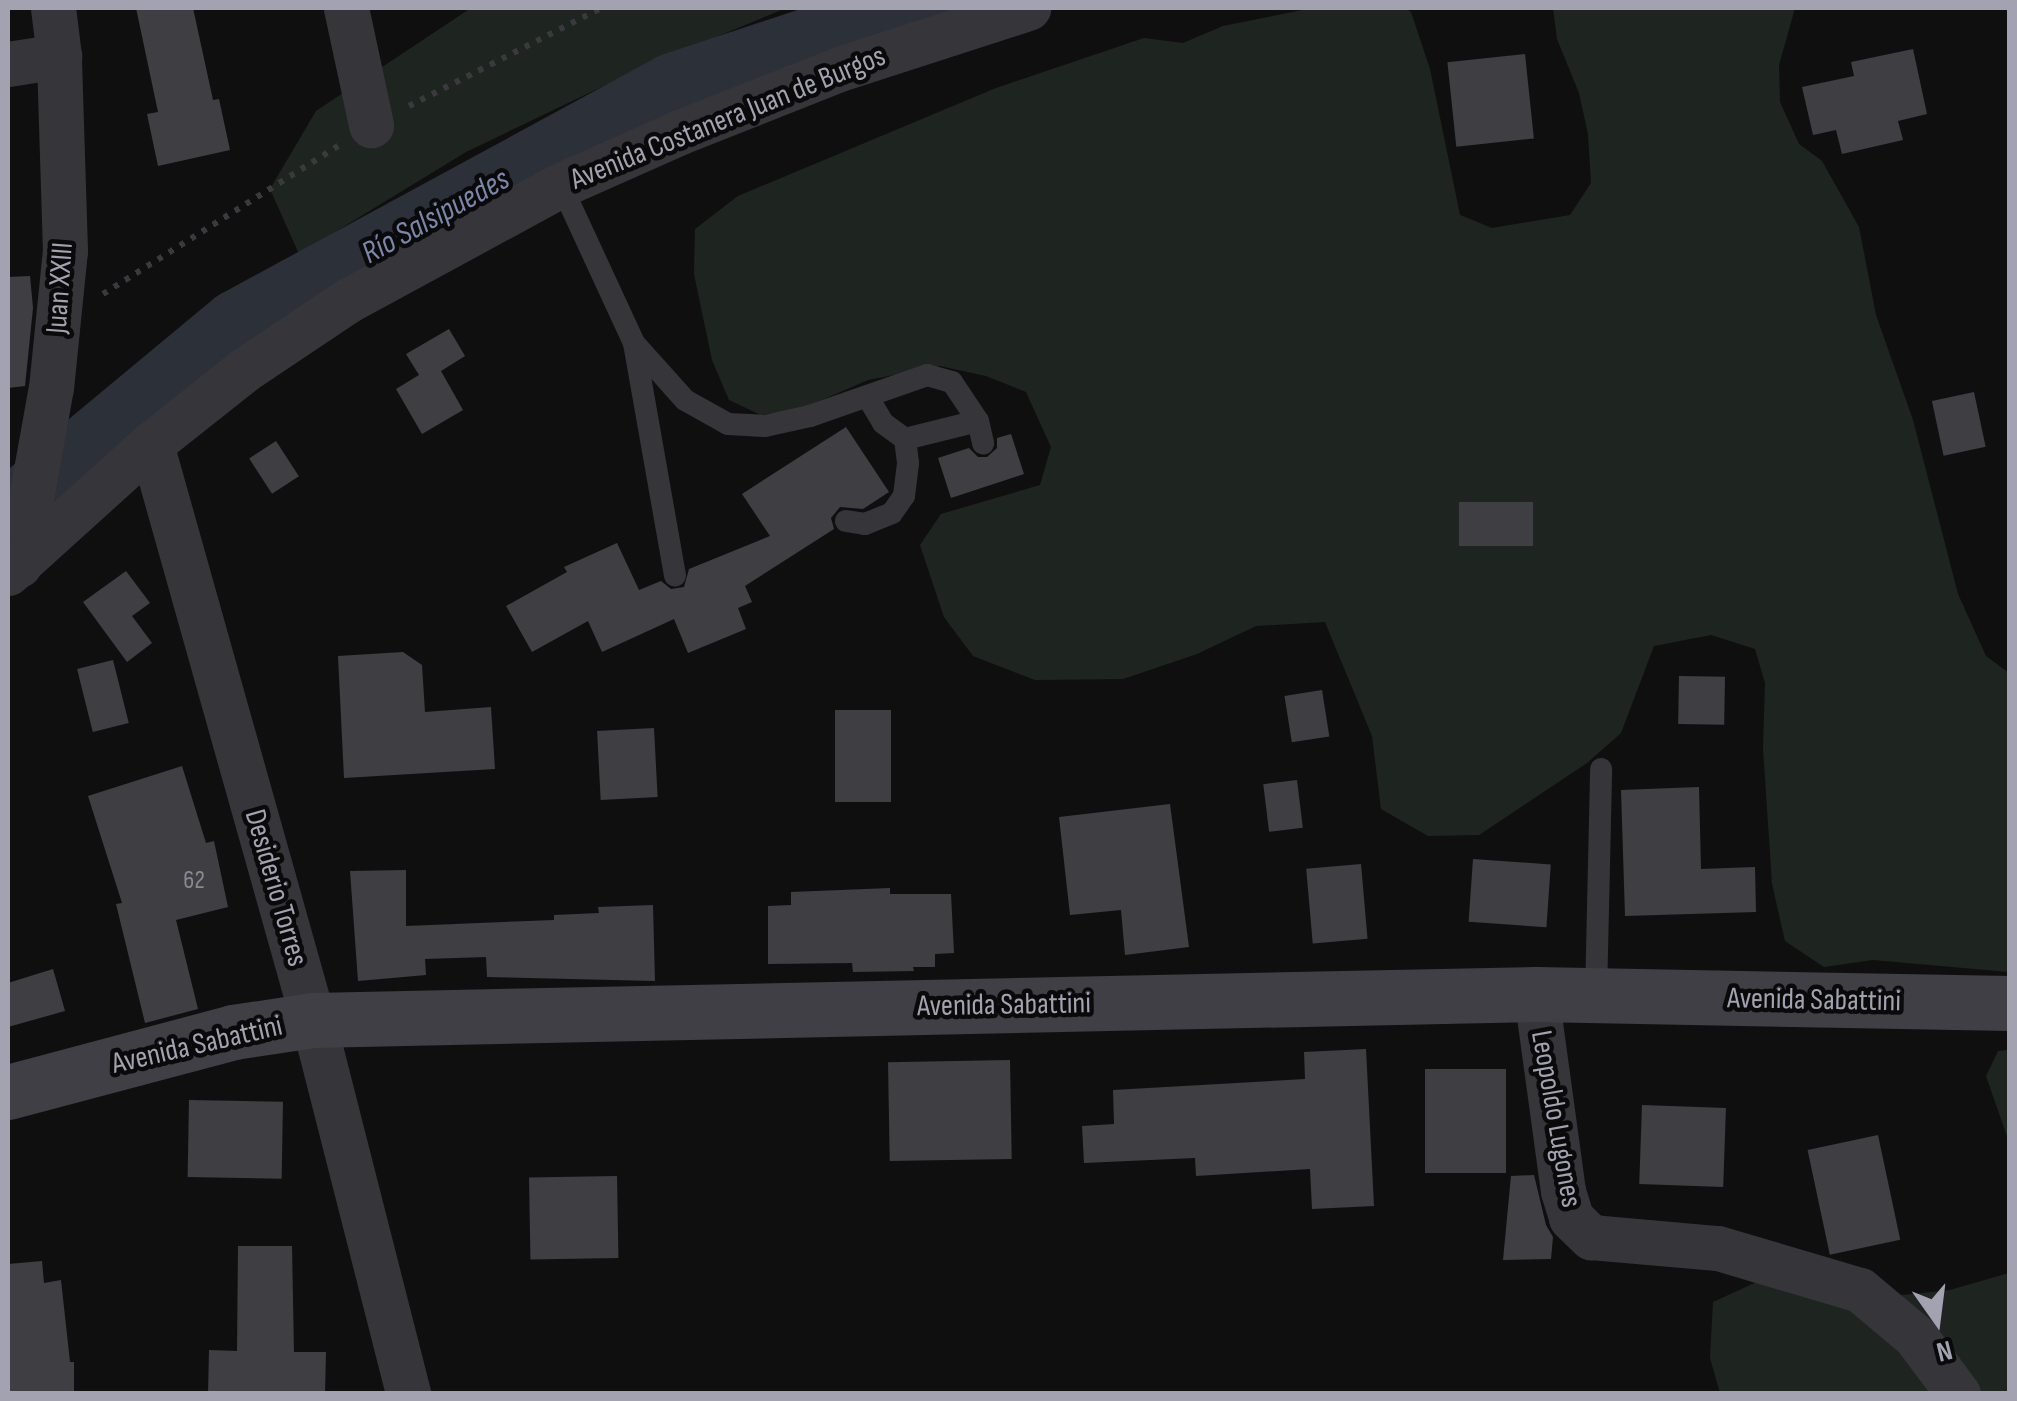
<!DOCTYPE html>
<meta charset="utf-8">
<style>
body{margin:0}
#map{position:relative;width:2017px;height:1401px;overflow:hidden;background:#100f10;font-family:"Sofia Sans Condensed",sans-serif}
div>[style]{position:absolute}
[style*='--x']{left:calc(var(--x)*1px);top:calc(var(--y)*1px);width:calc(var(--w)*1px);rotate:calc(var(--a)*1deg)}
.green>*{inset:0;background:#1e2521}
.river>*{height:70px;margin:-35px;padding:0 35px;transform-origin:35px;border-radius:35px;background:#2c3039}
.building>*{inset:0;background:#3f3e43;transform-origin:0 0}
.path>*{height:6px;margin-top:-3px;transform-origin:0;background:repeating-linear-gradient(90deg,#39393e 0 5px,transparent 0 13px)}
.lane>*{height:22px;margin:-11px;padding:0 11px;transform-origin:11px;border-radius:11px;background:#36363a}
.street>*{height:45px;margin:-22.5px;padding:0 22.5px;transform-origin:22.5px;border-radius:22.5px;background:#36363a}
.secondary>*{height:55px;margin:-27.5px;padding:0 27.5px;transform-origin:27.5px;border-radius:27.5px;background:#3f3f45}
span{translate:-50% -50%;white-space:nowrap;text-align:center;line-height:1.15;-webkit-text-stroke:9px #0b0a0b;paint-order:stroke}
.number-label{font-size:25px;color:#898995}
.number-label span{-webkit-text-stroke-width:0}
.street-label{font-size:30px;color:#a2a2b0}
.water-label{font-size:32px;color:#7b86a8;font-style:italic}
.frame{position:absolute;inset:0;border:10px solid #a2a2b0;pointer-events:none}
.north{position:absolute;left:1887px;top:1271px;width:100px;height:100px;-webkit-text-stroke:8px #0b0a0b;paint-order:stroke;rotate:166deg;font-size:28px;font-weight:700;line-height:40px;text-align:center;color:#a2a2b0}
.north::after{content:'';display:block;margin:auto;width:35px;height:45px;background:#a2a2b0;clip-path:polygon(50% 0,100% 100%,50% 72%,0 100%)}
</style>
<div id="map">
<div class="green">
<div style="clip-path:polygon(471px 8px,786px 8px,639px 69px,466px 152px,299px 254px,270px 189px,316px 111px)"></div>
<div style="clip-path:polygon(1313px 8px,1405px 8px,1411px 12px,1430px 69px,1460px 215px,1492px 228px,1570px 215px,1591px 183px,1588px 134px,1579px 93px,1557px 39px,1553px 8px,1795px 8px,1779px 65px,1780px 102px,1799px 144px,1822px 161px,1859px 227px,1876px 315px,1913px 420px,1958px 594px,1986px 656px,2009px 673px,2009px 972px,1873px 960px,1824px 967px,1785px 941px,1772px 884px,1763px 748px,1765px 683px,1755px 649px,1711px 635px,1654px 646px,1621px 733px,1587px 763px,1479px 835px,1428px 836px,1381px 809px,1372px 736px,1325px 622px,1256px 626px,1197px 654px,1123px 679px,1035px 680px,973px 656px,944px 617px,920px 545px,941px 514px,1040px 485px,1051px 447px,1026px 392px,986px 376px,940px 366px,868px 380px,801px 409px,761px 415px,729px 400px,712px 360px,694px 274px,695px 229px,738px 196px,996px 88px,1144px 38px,1183px 43px,1223px 26px)"></div>
<div style="clip-path:polygon(2009px 1050px,2010px 1050px,2009px 1142px,1986px 1076px,1998px 1051px)"></div>
<div style="clip-path:polygon(2009px 1273px,2009px 1393px,1720px 1393px,1710px 1358px,1713px 1302px,1759px 1281px,1846px 1301px,1950px 1290px)"></div>
</div>
<div class="river">
<div style="--x:8;--y:515;--w:298;--a:-39.7"></div>
<div style="--x:237;--y:325;--w:496;--a:-28.5"></div>
<div style="--x:673;--y:88;--w:255;--a:-18.3"></div>
</div>
<div class="building">
<div style="clip-path:polygon(136px 8px,193px 8px,213px 100px,219px 99px,230px 150px,158px 166px,147px 114px,158px 112px)"></div>
<div style="clip-path:polygon(1913px 49px,1927px 114px,1898px 121px,1903px 140px,1842px 154px,1836px 130px,1813px 135px,1802px 87px,1854px 76px,1851px 62px)"></div>
<div style="left:1525px;top:54px;width:85px;height:78px;rotate:84deg"></div>
<div style="clip-path:polygon(30px 276px,33px 308px,25px 386px,8px 388px,8px 277px)"></div>
<div style="clip-path:polygon(449px 329px,465px 356px,441px 371px,463px 410px,422px 434px,396px 389px,419px 375px,406px 354px)"></div>
<div style="left:1974px;top:392px;width:56px;height:43px;rotate:78deg"></div>
<div style="clip-path:polygon(846px 427px,889px 492px,863px 509px,840px 507px,831px 518px,834px 529px,745px 586px,752px 602px,738px 608px,746px 629px,688px 653px,674px 619px,602px 652px,588px 621px,532px 652px,506px 606px,567px 572px,564px 567px,617px 543px,639px 590px,661px 581px,671px 589px,684px 587px,689px 569px,770px 536px,742px 494px)"></div>
<div style="clip-path:polygon(1011px 434px,1024px 474px,951px 498px,938px 458px,969px 448px,978px 457px,987px 457px,997px 448px,997px 438px)"></div>
<div style="left:276px;top:441px;width:42px;height:32px;rotate:57deg"></div>
<div style="left:1459px;top:502px;width:74px;height:44px"></div>
<div style="clip-path:polygon(126px 571px,150px 603px,132px 616px,152px 643px,127px 662px,83px 602px)"></div>
<div style="clip-path:polygon(403px 652px,422px 665px,425px 712px,491px 707px,495px 769px,344px 778px,338px 656px)"></div>
<div style="left:113px;top:660px;width:65px;height:37px;rotate:76deg"></div>
<div style="left:1679px;top:676px;width:46px;height:48px;rotate:1deg"></div>
<div style="left:1322px;top:690px;width:47px;height:38px;rotate:81deg"></div>
<div style="left:891px;top:710px;width:92px;height:56px;rotate:90deg"></div>
<div style="left:654px;top:728px;width:69px;height:57px;rotate:87deg"></div>
<div style="clip-path:polygon(182px 766px,206px 843px,214px 841px,228px 907px,176px 920px,198px 1009px,145px 1023px,116px 904px,122px 903px,88px 796px)"></div>
<div style="left:1297px;top:780px;width:48px;height:34px;rotate:83deg"></div>
<div style="clip-path:polygon(1699px 787px,1701px 869px,1755px 867px,1756px 912px,1625px 916px,1621px 790px)"></div>
<div style="clip-path:polygon(1170px 804px,1189px 947px,1125px 955px,1121px 910px,1070px 915px,1059px 817px)"></div>
<div style="left:1473px;top:859px;width:78px;height:63px;rotate:4deg"></div>
<div style="left:1361px;top:864px;width:75px;height:55px;rotate:85deg"></div>
<div style="clip-path:polygon(406px 870px,406px 926px,554px 920px,554px 915px,599px 913px,598px 907px,653px 905px,655px 981px,487px 977px,486px 957px,425px 959px,426px 975px,358px 981px,350px 871px)"></div>
<div style="clip-path:polygon(890px 888px,890px 894px,951px 894px,954px 953px,935px 954px,935px 967px,913px 967px,914px 971px,853px 972px,852px 963px,768px 964px,768px 906px,791px 905px,791px 892px)"></div>
<div style="clip-path:polygon(53px 969px,65px 1011px,8px 1027px,8px 983px)"></div>
<div style="clip-path:polygon(1366px 1049px,1374px 1206px,1312px 1209px,1310px 1169px,1196px 1176px,1195px 1158px,1084px 1163px,1082px 1126px,1114px 1124px,1113px 1090px,1305px 1079px,1304px 1052px)"></div>
<div style="left:1010px;top:1060px;width:99px;height:122px;rotate:89deg"></div>
<div style="left:1425px;top:1069px;width:81px;height:104px"></div>
<div style="left:189px;top:1100px;width:94px;height:77px;rotate:1deg"></div>
<div style="left:1642px;top:1105px;width:84px;height:79px;rotate:2deg"></div>
<div style="left:1878px;top:1135px;width:107px;height:72px;rotate:78deg"></div>
<div style="clip-path:polygon(1534px 1175px,1546px 1225px,1553px 1237px,1551px 1259px,1503px 1260px,1511px 1176px)"></div>
<div style="left:617px;top:1176px;width:82px;height:88px;rotate:89deg"></div>
<div style="clip-path:polygon(238px 1246px,292px 1246px,294px 1352px,326px 1352px,325px 1394px,208px 1394px,209px 1350px,237px 1351px)"></div>
<div style="clip-path:polygon(42px 1261px,44px 1283px,61px 1280px,70px 1362px,74px 1362px,74px 1394px,8px 1394px,8px 1264px)"></div>
</div>
<div class="path">
<div style="--x:409;--y:106;--w:216;--a:-27"></div>
<div style="--x:103;--y:294;--w:278;--a:-32.2"></div>
</div>
<div class="lane">
<div style="--x:561;--y:185;--w:174;--a:65.2"></div>
<div style="--x:634;--y:343;--w:236;--a:80"></div>
<div style="--x:634;--y:343;--w:76;--a:48.2"></div>
<div style="--x:685;--y:400;--w:49;--a:29.2"></div>
<div style="--x:728;--y:424;--w:37;--a:3"></div>
<div style="--x:765;--y:426;--w:46;--a:-12.5"></div>
<div style="--x:810;--y:416;--w:124;--a:-19.3"></div>
<div style="--x:927;--y:375;--w:26;--a:16"></div>
<div style="--x:952;--y:382;--w:47;--a:56.3"></div>
<div style="--x:978;--y:421;--w:23;--a:77"></div>
<div style="--x:867;--y:396;--w:31;--a:59"></div>
<div style="--x:883;--y:423;--w:27;--a:36"></div>
<div style="--x:905;--y:439;--w:75;--a:-13.9"></div>
<div style="--x:846;--y:521;--w:19;--a:9"></div>
<div style="--x:865;--y:524;--w:29;--a:-22"></div>
<div style="--x:892;--y:513;--w:21;--a:-55"></div>
<div style="--x:904;--y:496;--w:33;--a:-83"></div>
<div style="--x:908;--y:463;--w:24;--a:-97"></div>
<div style="--x:1596;--y:996;--w:227;--a:-88.7"></div>
</div>
<div class="street">
<div style="--x:346;--y:8;--w:120;--a:77.9"></div>
<div style="--x:8;--y:64;--w:52;--a:-8.9"></div>
<div style="--x:151;--y:444;--w:598;--a:74.29"></div>
<div style="--x:313;--y:1020;--w:386;--a:75.7"></div>
<div style="--x:19;--y:565;--w:180;--a:-79.8"></div>
<div style="--x:51;--y:388;--w:138;--a:-84.2"></div>
<div style="--x:65;--y:251;--w:195;--a:-91.8"></div>
<div style="--x:59;--y:56;--w:48;--a:-97.1"></div>
<div style="--x:8;--y:573;--w:193;--a:-42.1"></div>
<div style="--x:151;--y:444;--w:119;--a:-38.5"></div>
<div style="--x:244;--y:370;--w:124;--a:-33.8"></div>
<div style="--x:347;--y:301;--w:243;--a:-28.5"></div>
<div style="--x:561;--y:185;--w:130;--a:-24"></div>
<div style="--x:680;--y:132;--w:171;--a:-21.6"></div>
<div style="--x:839;--y:69;--w:199;--a:-17.9"></div>
<div style="--x:1536;--y:994;--w:199;--a:82.2"></div>
<div style="--x:1563;--y:1191;--w:28;--a:73"></div>
<div style="--x:1571;--y:1218;--w:28;--a:44"></div>
<div style="--x:1591;--y:1237;--w:127;--a:5"></div>
<div style="--x:1718;--y:1248;--w:148;--a:16.5"></div>
<div style="--x:1860;--y:1290;--w:72;--a:39.9"></div>
<div style="--x:1915;--y:1336;--w:72;--a:53.4"></div>
</div>
<div class="secondary">
<div style="--x:8;--y:1092;--w:233;--a:-14.9"></div>
<div style="--x:233;--y:1032;--w:81;--a:-8.5"></div>
<div style="--x:313;--y:1020;--w:1223;--a:-1.22"></div>
<div style="--x:1536;--y:994;--w:474;--a:1.1"></div>
</div>
<div class="number-label">
<span style="left:194px;top:881px">62</span>
</div>
<div class="street-label">
<span style="left:728px;top:118px;rotate:-22deg">Avenida Costanera Juan de Burgos</span>
<span style="left:60px;top:288px;rotate:-86deg">Juan XXIII</span>
<span style="left:276px;top:888px;rotate:74deg">Desiderio Torres</span>
<span style="left:1814px;top:1000px;rotate:1deg">Avenida Sabattini</span>
<span style="left:1004px;top:1005px;rotate:-1deg">Avenida Sabattini</span>
<span style="left:197px;top:1045px;rotate:-13deg">Avenida Sabattini</span>
<span style="left:1556px;top:1119px;rotate:80deg">Leopoldo Lugones</span>
</div>
<div class="water-label">
<span style="left:436px;top:217px;rotate:-29deg">Río Salsipuedes</span>
</div>
<div class="frame"></div>
<div class="north">N</div>
</div>
